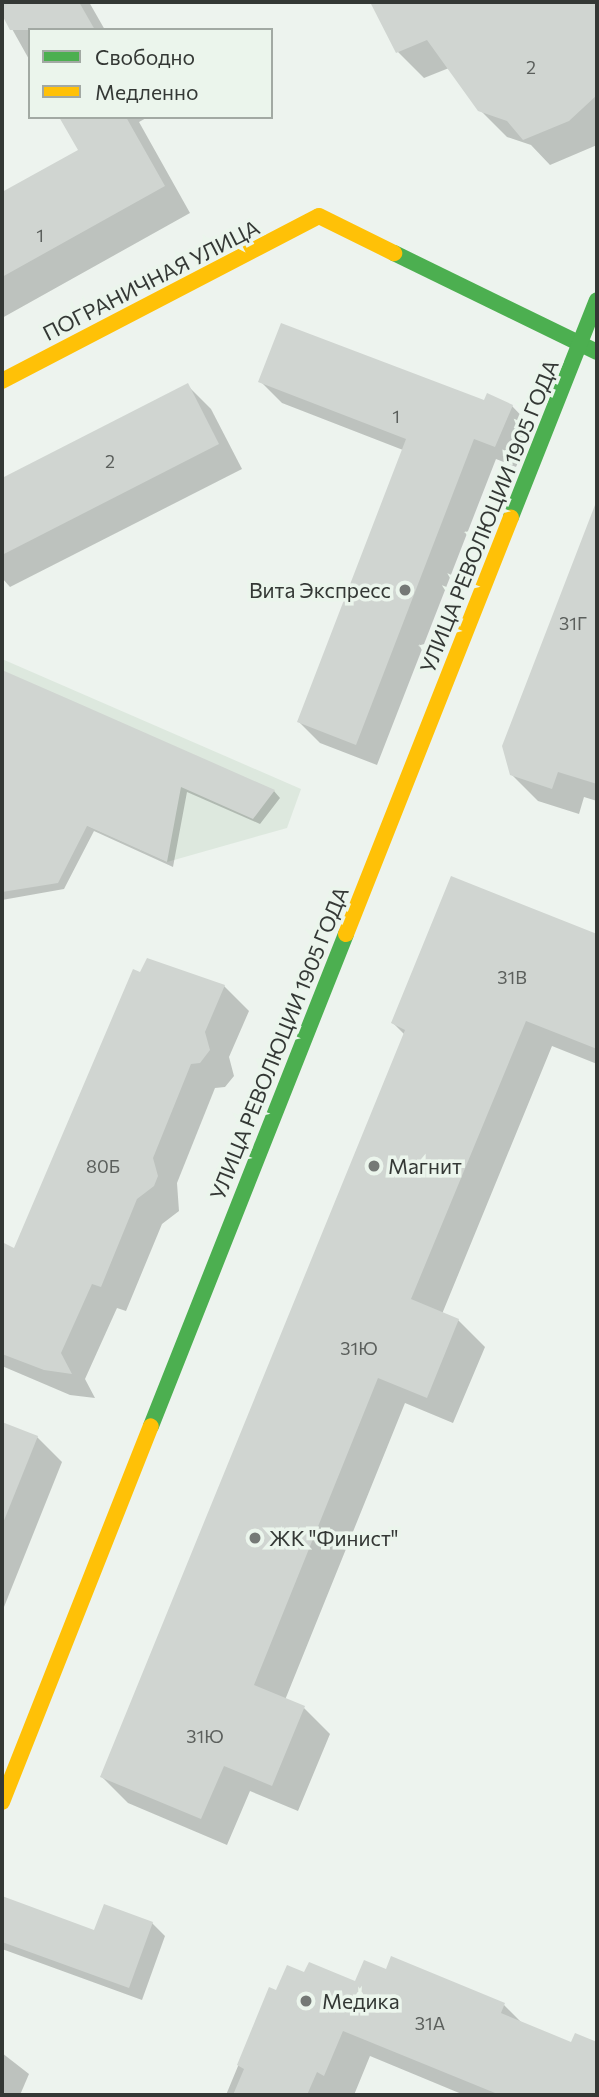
<!DOCTYPE html>
<html>
<head>
<meta charset="utf-8">
<style>
	body { margin:0 }
	#map { position:relative; width:599px; height:2097px; overflow:hidden; background:#edf3ee; font-family:Commissioner,sans-serif }
	div>[style] { position:absolute }
	[style*='--x'] { left:calc(var(--x)*1px); top:calc(var(--y)*1px); width:calc(var(--w)*1px); rotate:calc(var(--a)*1deg) }
	.built>* { inset:0; background:#dde8de }
	.shadow>* { inset:0; background:#0003 }
	.building>* { inset:0; background:#d0d5d1 }
	.fast>* { height:16px; margin:-8px; padding:0 8px; transform-origin:8px; border-radius:8px; background:#4caf50 }
	.slow>* { height:16px; margin:-8px; padding:0 8px; transform-origin:8px; border-radius:8px; background:#ffc107 }
	.dots>* { width:19px; height:19px; translate:-50% -50%; box-sizing:border-box; border:4px solid #ebf5ec; border-radius:50% }
	span { translate:-50% -50%; white-space:nowrap; text-align:center; line-height:1.15; -webkit-text-stroke:7px #ebf5ec; paint-order:stroke }
	.number-label { font-size:18px; color:#5b5f5c }
	.number-label span { -webkit-text-stroke-width:0 }
	.street-label { font-size:21px; color:#343835 }
	.poi-label { font-size:21px; color:#343835 }
	.right { translate:-100% -50%; text-align:right }
	.left { translate:0 -50%; text-align:left }
	.frame { position:absolute; inset:0; border:4px solid #343835; pointer-events:none }
	.legend { position:absolute; left:28px; top:28px; width:245px; height:91px; box-sizing:border-box; background:#ebf5ec; border:2px solid #a2a9a3; margin:0; padding:9px 12px; list-style:none; font-size:21px; color:#343835 }
	.legend li { display:flex; align-items:center; gap:14px; height:35px }
	.legend b { width:35px; border:2px solid #a2a9a3 }
</style>
</head>
<body>
<div id="map">
	<div class="built">
		<i style="clip-path:polygon(2px 659px,301px 789px,287px 828px,167px 862px,2px 788px)"></i>
	</div>
	<div class="shadow">
		<i style="clip-path:polygon(2px 2px,89px 2px,105px 30px,30px 30px,30px 61px,2px 11px)"></i>
		<i style="clip-path:polygon(372px 2px,540px 2px,541px 14px,554px 2px,597px 2px,597px 145px,550px 165px,531px 145px,507px 137px,480px 110px,449px 68px,424px 78px,398px 52px)"></i>
		<i style="clip-path:polygon(61px 117px,148px 117px,139px 122px,190px 213px,2px 318px,2px 194px,80px 151px)"></i>
		<i style="clip-path:polygon(260px 381px,512px 406px,533px 428px,516px 467px,496px 459px,377px 765px,320px 743px,299px 722px,403px 450px,282px 403px)"></i>
		<i style="clip-path:polygon(187px 385px,211px 409px,242px 469px,10px 587px,2px 578px,2px 480px)"></i>
		<i style="clip-path:polygon(597px 504px,597px 801px,584px 797px,579px 814px,538px 801px,511px 774px,504px 747px)"></i>
		<i style="clip-path:polygon(2px 672px,274px 791px,280px 798px,260px 824px,187px 792px,173px 867px,94px 831px,64px 889px,2px 900px)"></i>
		<i style="clip-path:polygon(452px 878px,597px 936px,597px 1064px,552px 1046px,442px 1314px,458px 1320px,485px 1347px,453px 1423px,405px 1403px,285px 1700px,304px 1708px,330px 1734px,298px 1811px,250px 1791px,227px 1845px,128px 1803px,102px 1777px,405px 1035px,393px 1023px)"></i>
		<i style="clip-path:polygon(224px 986px,249px 1011px,229px 1057px,234px 1076px,225px 1087px,215px 1088px,177px 1183px,179px 1211px,162px 1224px,126px 1311px,117px 1308px,85px 1379px,95px 1398px,70px 1395px,2px 1366px,2px 1244px,15px 1251px)"></i>
		<i style="clip-path:polygon(2px 1423px,37px 1437px,62px 1462px,2px 1612px)"></i>
		<i style="clip-path:polygon(2px 1898px,95px 1932px,152px 1923px,165px 1936px,142px 2000px,2px 1949px)"></i>
		<i style="clip-path:polygon(392px 1959px,504px 2005px,524px 2025px,572px 2045px,576px 2036px,597px 2044px,597px 2095px,464px 2095px,370px 2056px,354px 2095px,226px 2095px,270px 1989px,277px 1992px,305px 1975px,356px 1983px,387px 1972px)"></i>
		<i style="clip-path:polygon(2px 2053px,29px 2074px,20px 2095px,2px 2095px)"></i>
	</div>
	<div class="building">
		<i style="clip-path:polygon(2px 2px,79px 2px,95px 30px,10px 30px,2px 15px)"></i>
		<i style="clip-path:polygon(370px 2px,597px 2px,597px 95px,569px 121px,523px 140px,507px 121px,478px 111px,427px 40px,396px 53px)"></i>
		<i style="clip-path:polygon(59px 117px,126px 117px,165px 186px,2px 277px,2px 192px,78px 150px)"></i>
		<i style="clip-path:polygon(281px 323px,484px 400px,487px 393px,513px 405px,495px 447px,474px 439px,356px 745px,297px 722px,406px 439px,258px 382px)"></i>
		<i style="clip-path:polygon(188px 383px,219px 444px,2px 555px,2px 478px)"></i>
		<i style="clip-path:polygon(595px 505px,597px 784px,558px 772px,552px 789px,510px 775px,502px 746px)"></i>
		<i style="clip-path:polygon(2px 670px,73px 701px,275px 790px,253px 819px,181px 787px,167px 862px,87px 826px,58px 883px,2px 892px)"></i>
		<i style="clip-path:polygon(451px 876px,597px 934px,597px 1049px,526px 1021px,411px 1299px,459px 1319px,427px 1398px,378px 1378px,254px 1685px,305px 1706px,272px 1786px,224px 1766px,201px 1819px,100px 1777px,405px 1030px,391px 1023px)"></i>
		<i style="clip-path:polygon(147px 958px,225px 985px,205px 1032px,210px 1050px,200px 1063px,191px 1064px,153px 1158px,158px 1176px,154px 1186px,137px 1199px,101px 1287px,92px 1284px,61px 1353px,72px 1374px,44px 1370px,2px 1354px,2px 1242px,14px 1248px,133px 969px,140px 972px)"></i>
		<i style="clip-path:polygon(2px 1422px,38px 1436px,3px 1523px,2px 1522px)"></i>
		<i style="clip-path:polygon(2px 1896px,94px 1930px,104px 1904px,153px 1922px,129px 1988px,2px 1942px)"></i>
		<i style="clip-path:polygon(391px 1956px,505px 2003px,501px 2013px,571px 2042px,575px 2033px,597px 2042px,597px 2095px,500px 2095px,343px 2031px,324px 2076px,317px 2072px,307px 2095px,233px 2095px,244px 2069px,237px 2065px,269px 1987px,276px 1990px,287px 1965px,304px 1972px,309px 1962px,355px 1981px,364px 1960px,386px 1969px)"></i>
	</div>
	<div class="fast">
		<i style="--x:394;--y:253;--w:226;--a:26"></i>
		<i style="--x:511;--y:517;--w:233;--a:-68.4"></i>
		<i style="--x:151;--y:1426;--w:529;--a:-68.38"></i>
	</div>
	<div class="slow">
		<i style="--x:2;--y:381;--w:357;--a:-27.5"></i>
		<i style="--x:319;--y:216;--w:84;--a:26.3"></i>
		<i style="--x:346;--y:934;--w:448;--a:-68.4"></i>
		<i style="--x:2;--y:1802;--w:404;--a:-68.4"></i>
	</div>
	<div class="dots">
		<i style="left:405px;top:590px;background:#757976"></i>
		<i style="left:374px;top:1166px;background:#757976"></i>
		<i style="left:255px;top:1538px;background:#757976"></i>
		<i style="left:306px;top:2001px;background:#757976"></i>
	</div>
	<div class="number-label">
		<span style="left:531px;top:67px">2</span>
		<span style="left:40px;top:235px">1</span>
		<span style="left:396px;top:416px">1</span>
		<span style="left:110px;top:461px">2</span>
		<span style="left:573px;top:623px">31Г</span>
		<span style="left:512px;top:977px">31В</span>
		<span style="left:103px;top:1166px">80Б</span>
		<span style="left:359px;top:1348px">31Ю</span>
		<span style="left:205px;top:1736px">31Ю</span>
		<span style="left:430px;top:2023px">31А</span>
	</div>
	<div class="street-label">
		<span style="left:151px;top:280px;rotate:-27deg">ПОГРАНИЧНАЯ УЛИЦА</span>
		<span style="left:489px;top:516px;rotate:-68deg">УЛИЦА РЕВОЛЮЦИИ 1905 ГОДА</span>
		<span style="left:279px;top:1043px;rotate:-68deg">УЛИЦА РЕВОЛЮЦИИ 1905 ГОДА</span>
	</div>
	<div class="poi-label">
		<span class="right" style="left:391px;top:590px">Вита Экспресс</span>
		<span class="left" style="left:388px;top:1166px">Магнит</span>
		<span class="left" style="left:269px;top:1538px">ЖК "Финист"</span>
		<span class="left" style="left:322px;top:2001px">Медика</span>
	</div>
	<div class="frame"></div>
	<ul class="legend">
	<li><b style="height:9px;background:#4caf50"></b>Свободно</li>
	<li><b style="height:9px;background:#ffc107"></b>Медленно</li>
	</ul>
</div>
</body>
</html>
